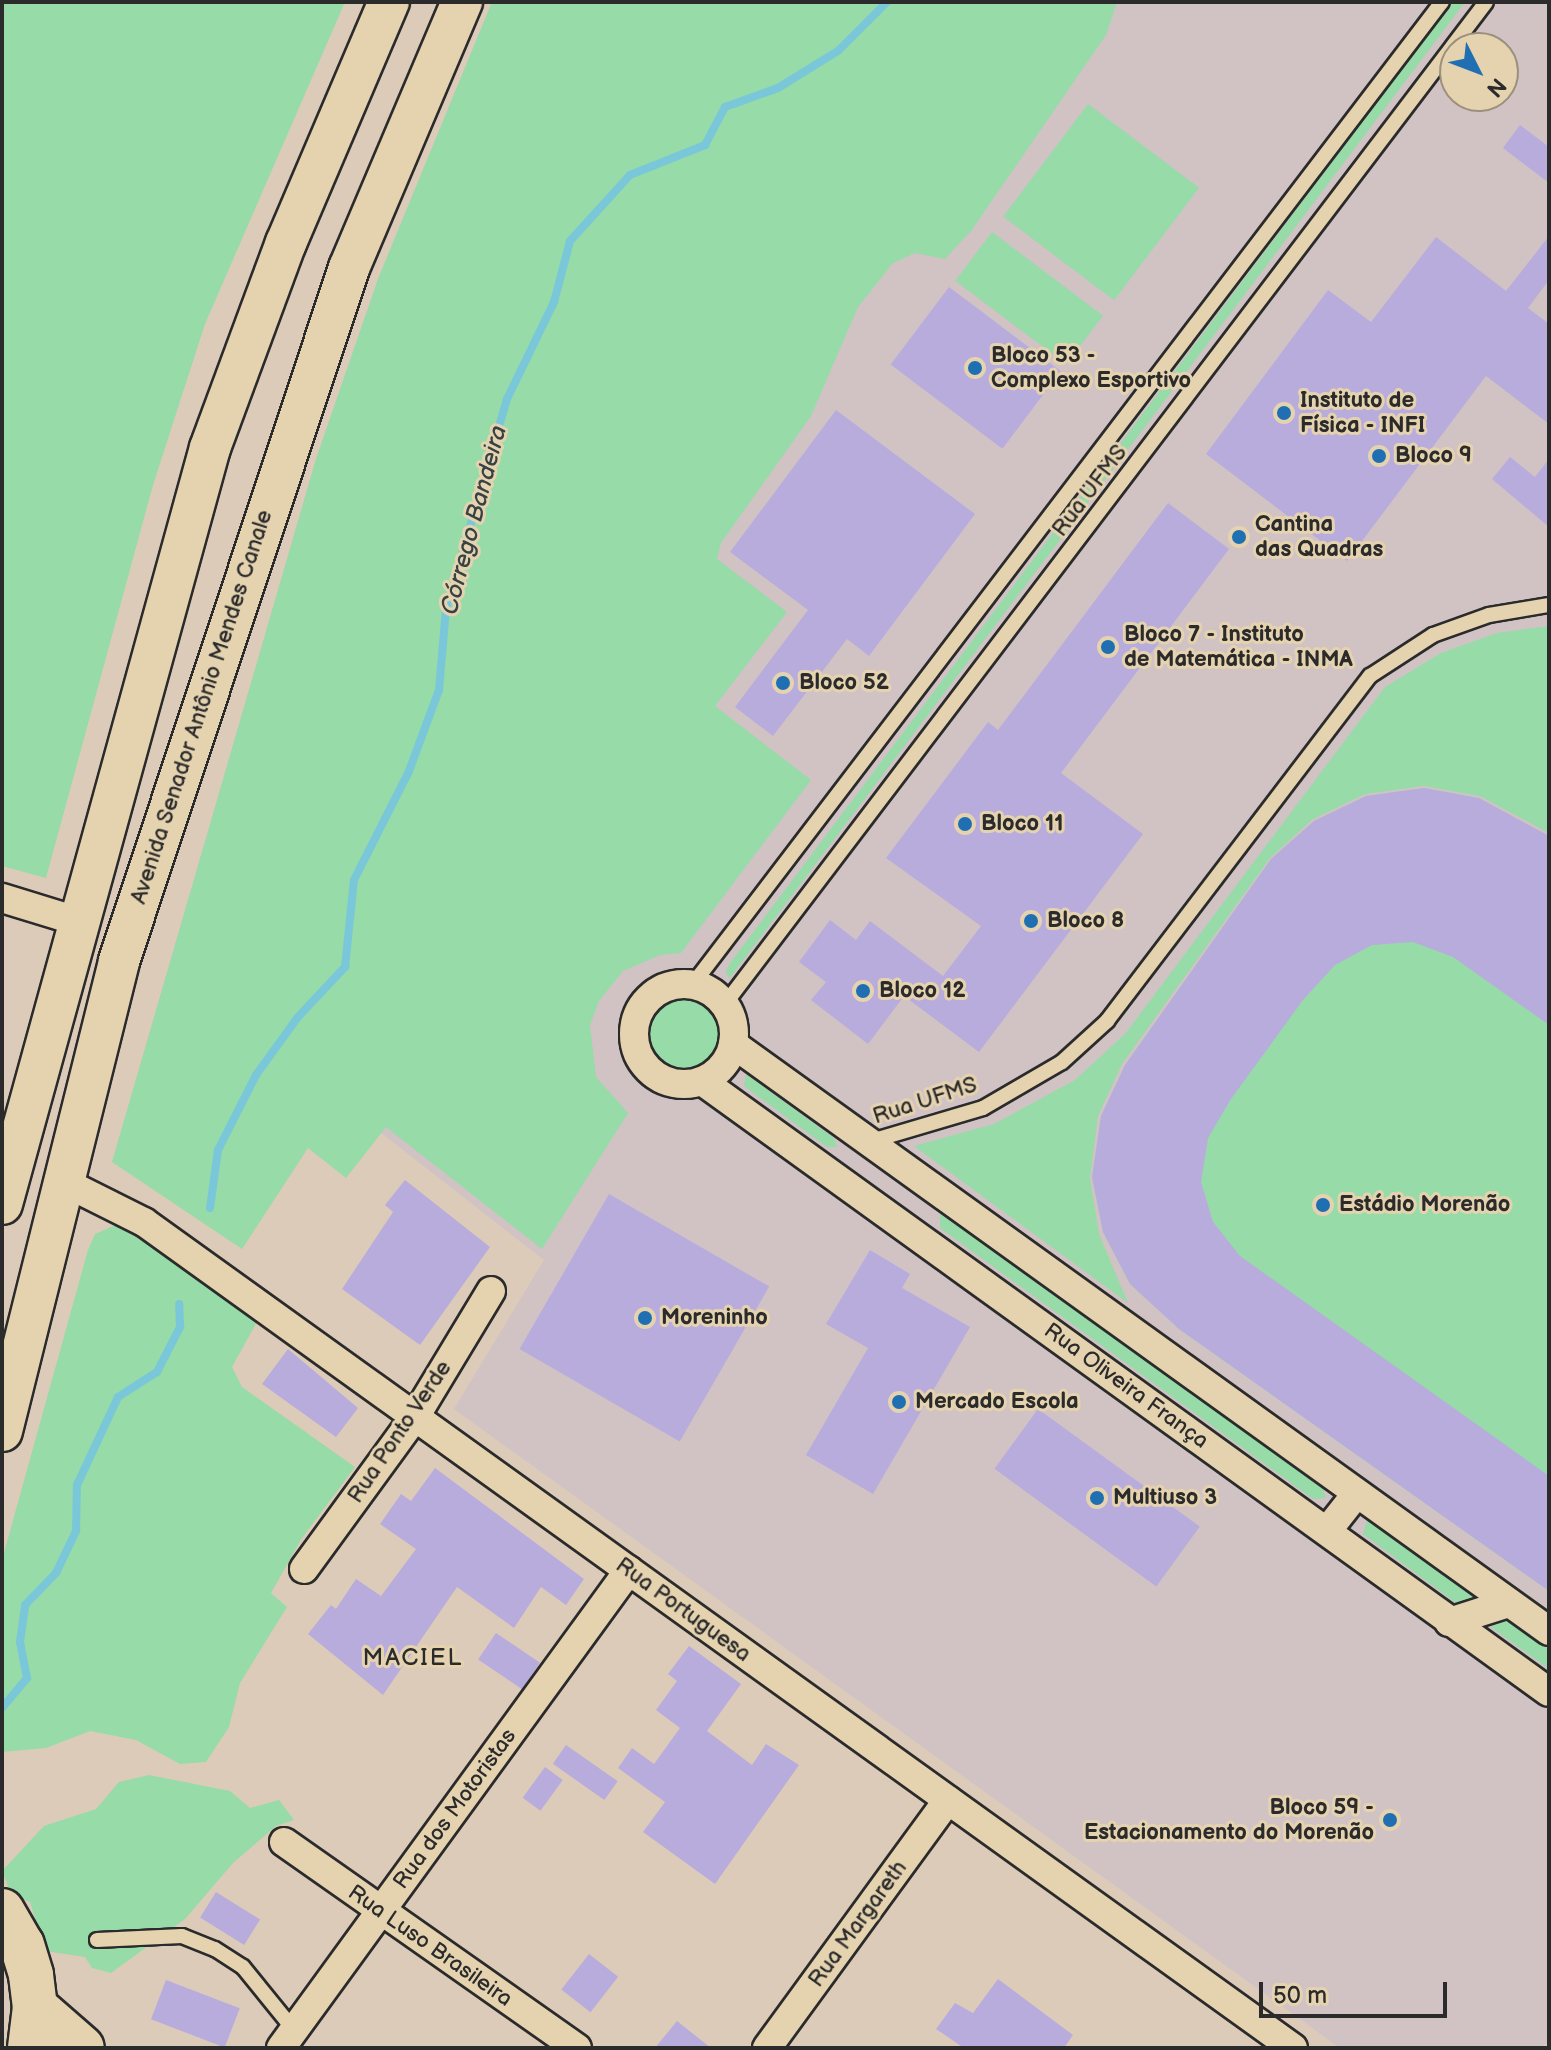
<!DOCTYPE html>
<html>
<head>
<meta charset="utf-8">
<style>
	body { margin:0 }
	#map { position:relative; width:1551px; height:2050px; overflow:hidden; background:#dccbb9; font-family:"Balsamiq Sans",sans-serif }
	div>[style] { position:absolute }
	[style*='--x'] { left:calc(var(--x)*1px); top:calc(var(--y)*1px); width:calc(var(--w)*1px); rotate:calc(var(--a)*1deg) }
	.built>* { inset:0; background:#d1c2c4 }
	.green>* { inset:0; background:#96dba8; transform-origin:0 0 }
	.round { border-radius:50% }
	.stream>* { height:8px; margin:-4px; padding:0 4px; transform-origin:4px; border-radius:4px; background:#7ac7d9 }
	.building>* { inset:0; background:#b8acdd; transform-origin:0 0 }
	.roads { filter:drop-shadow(2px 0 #2b2b2b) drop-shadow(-2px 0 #2b2b2b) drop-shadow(0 2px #2b2b2b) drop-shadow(0 -2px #2b2b2b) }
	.service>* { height:14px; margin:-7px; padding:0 7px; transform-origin:7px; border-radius:7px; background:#e5d3b0 }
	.minor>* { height:28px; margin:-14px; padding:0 14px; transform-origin:14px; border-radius:14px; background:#e5d3b0 }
	.minor>.ring { margin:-14px; padding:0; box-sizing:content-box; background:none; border:28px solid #e5d3b0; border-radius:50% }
	.secondary>* { height:40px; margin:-20px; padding:0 20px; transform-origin:20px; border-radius:20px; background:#e5d3b0 }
	.primary>* { height:44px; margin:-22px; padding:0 22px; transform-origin:22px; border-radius:22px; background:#e5d3b0 }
	.dots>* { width:22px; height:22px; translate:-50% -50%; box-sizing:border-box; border:4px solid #e5d3b0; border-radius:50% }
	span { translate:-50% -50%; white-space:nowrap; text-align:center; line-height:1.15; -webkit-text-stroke:6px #e5d3b0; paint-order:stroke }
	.poi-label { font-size:22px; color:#2b2b2b; font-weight:700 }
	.left { translate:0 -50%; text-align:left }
	.right { translate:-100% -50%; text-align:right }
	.street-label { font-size:22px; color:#2b2b2b }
	.water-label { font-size:24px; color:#374245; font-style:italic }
	.neighbourhood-label { font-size:24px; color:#2b2b2b; letter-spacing:2px }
	.frame { position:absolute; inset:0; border:4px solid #2b2b2b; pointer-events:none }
	.north { position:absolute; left:1439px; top:32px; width:80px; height:80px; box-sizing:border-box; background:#e5d3b0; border:2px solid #9b907b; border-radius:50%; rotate:132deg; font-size:22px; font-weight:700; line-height:32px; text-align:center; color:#2b2b2b }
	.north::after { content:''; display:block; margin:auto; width:28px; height:36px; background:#1f6fb2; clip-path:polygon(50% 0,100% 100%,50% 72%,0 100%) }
	.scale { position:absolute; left:1259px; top:1982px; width:188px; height:36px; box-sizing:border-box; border:4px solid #2b2b2b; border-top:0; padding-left:10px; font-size:24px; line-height:28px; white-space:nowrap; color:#2b2b2b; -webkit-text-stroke:6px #e5d3b0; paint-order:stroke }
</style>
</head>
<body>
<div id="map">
	<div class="built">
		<i style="clip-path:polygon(evenodd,492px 2px,1549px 2px,1549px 2043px,1539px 2048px,1340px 2048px,454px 1409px,544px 1260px,339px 1100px,112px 1162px,316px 459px,378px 279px,492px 2px,1455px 48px,1503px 48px,1503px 96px,1455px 96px,1455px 48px)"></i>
	</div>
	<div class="green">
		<i style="clip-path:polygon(2px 2px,345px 2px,205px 324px,153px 485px,46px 878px,2px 866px)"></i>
		<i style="clip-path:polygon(492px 2px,1117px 2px,1106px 35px,971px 231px,945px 259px,915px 253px,893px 263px,858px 307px,811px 416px,721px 543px,717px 559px,787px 612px,715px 706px,811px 780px,681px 953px,660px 955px,623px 971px,599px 1001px,590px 1025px,596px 1077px,628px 1113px,542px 1249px,386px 1127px,346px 1178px,308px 1148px,242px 1249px,112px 1162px,316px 459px,378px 279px)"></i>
		<i style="clip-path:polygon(1452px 2px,1465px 2px,729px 979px,726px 971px,730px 963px)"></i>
		<i style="left:1088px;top:104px;width:139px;height:141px;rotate:37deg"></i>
		<i style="left:992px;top:232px;width:139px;height:61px;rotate:37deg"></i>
		<i style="clip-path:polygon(1549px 626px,1549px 833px,1480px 796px,1424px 786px,1365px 794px,1313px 819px,1270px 858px,1122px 1064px,1098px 1116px,1090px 1178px,1099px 1234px,1128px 1303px,914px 1146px,994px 1124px,1075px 1080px,1125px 1034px,1385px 687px,1441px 653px,1497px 633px)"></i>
		<i style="clip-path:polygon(1424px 788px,1479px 798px,1549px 836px,1549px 1591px,1179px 1329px,1130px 1284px,1103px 1232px,1092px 1177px,1101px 1116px,1125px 1065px,1271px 859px,1314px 821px,1366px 796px)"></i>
		<i class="round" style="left:646px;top:997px;width:76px;height:76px"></i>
		<i style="clip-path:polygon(746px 1074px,834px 1138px,837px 1147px,827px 1147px,744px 1086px)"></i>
		<i style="clip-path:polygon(940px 1210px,1322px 1486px,1326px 1498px,1313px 1499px,940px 1228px)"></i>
		<i style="clip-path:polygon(118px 1224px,146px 1238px,259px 1318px,232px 1367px,242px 1387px,355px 1467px,302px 1538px,271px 1593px,287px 1607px,240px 1683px,229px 1727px,206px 1762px,180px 1764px,136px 1740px,90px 1731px,46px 1748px,2px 1752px,2px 1560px,88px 1250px,95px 1234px)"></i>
		<i style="clip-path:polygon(1367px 1520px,1374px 1521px,1485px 1602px,1460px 1606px,1363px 1534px)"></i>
		<i style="clip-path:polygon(1502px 1615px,1549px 1649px,1549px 1669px,1481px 1620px)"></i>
		<i style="clip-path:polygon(149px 1775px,230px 1791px,250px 1808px,279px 1800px,294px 1820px,276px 1826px,233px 1863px,185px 1919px,111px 1973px,92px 1968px,85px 1957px,45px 1951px,30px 1902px,12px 1896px,2px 1871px,44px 1826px,96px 1809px,119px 1782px)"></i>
	</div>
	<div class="stream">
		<i style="--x:210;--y:1208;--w:59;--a:-82.1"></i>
		<i style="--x:218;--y:1150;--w:84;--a:-63.1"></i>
		<i style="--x:256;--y:1075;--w:72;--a:-54.1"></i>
		<i style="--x:298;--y:1017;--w:69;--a:-46.8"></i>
		<i style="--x:345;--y:967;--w:87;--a:-84.1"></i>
		<i style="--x:354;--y:880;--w:122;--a:-63.2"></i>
		<i style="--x:409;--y:771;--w:86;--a:-69.7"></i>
		<i style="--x:439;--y:690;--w:81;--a:-85.1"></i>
		<i style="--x:446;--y:609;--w:219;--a:-73.8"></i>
		<i style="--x:507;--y:399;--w:108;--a:-64.1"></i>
		<i style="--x:554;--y:302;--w:63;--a:-75.3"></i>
		<i style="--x:570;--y:241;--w:89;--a:-47.7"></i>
		<i style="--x:630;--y:175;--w:81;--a:-21.8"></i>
		<i style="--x:705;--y:145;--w:43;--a:-62.2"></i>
		<i style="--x:725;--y:107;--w:56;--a:-19.7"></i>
		<i style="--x:778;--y:88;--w:70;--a:-31.7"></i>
		<i style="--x:838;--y:51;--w:69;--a:-45"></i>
		<i style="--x:2;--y:1708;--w:39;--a:-50"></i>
		<i style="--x:27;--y:1678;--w:37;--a:-101"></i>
		<i style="--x:20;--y:1642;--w:37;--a:-82"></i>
		<i style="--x:25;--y:1605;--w:45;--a:-45.9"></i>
		<i style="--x:56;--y:1573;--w:47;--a:-64.5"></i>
		<i style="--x:76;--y:1531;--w:46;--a:-88.8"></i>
		<i style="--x:77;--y:1485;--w:97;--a:-65"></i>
		<i style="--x:118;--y:1397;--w:46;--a:-32.7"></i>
		<i style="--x:157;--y:1372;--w:51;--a:-62.9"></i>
		<i style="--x:180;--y:1327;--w:23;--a:-92"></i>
	</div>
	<div class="building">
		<i style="clip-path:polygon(1520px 125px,1549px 147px,1549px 183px,1503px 148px)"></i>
		<i style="clip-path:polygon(1549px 236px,1549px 280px,1528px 308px,1549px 324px,1549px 424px,1486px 376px,1347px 561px,1206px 454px,1328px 290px,1371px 322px,1436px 237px,1506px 291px)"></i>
		<i style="left:949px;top:287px;width:140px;height:97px;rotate:37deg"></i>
		<i style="clip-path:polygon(836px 410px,975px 514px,869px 656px,847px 639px,773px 736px,735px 707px,808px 610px,730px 552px)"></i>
		<i style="clip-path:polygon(1510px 457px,1535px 477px,1549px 459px,1549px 527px,1492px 479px)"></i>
		<i style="clip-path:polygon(1168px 503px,1229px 549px,1061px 773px,1143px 834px,979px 1052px,904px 996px,868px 1044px,811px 1000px,826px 982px,799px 962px,830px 920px,856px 940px,870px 921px,943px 976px,981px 926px,886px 858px,988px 722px,998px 730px)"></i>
		<i style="clip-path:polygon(1424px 788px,1479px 798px,1549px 836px,1549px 1025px,1453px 957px,1413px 942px,1372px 945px,1335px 965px,1303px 1000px,1231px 1099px,1208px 1138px,1201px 1182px,1213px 1222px,1240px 1256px,1549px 1476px,1549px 1591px,1179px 1329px,1130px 1284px,1103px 1232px,1092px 1177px,1101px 1116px,1125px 1065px,1271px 859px,1314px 821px,1366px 796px)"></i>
		<i style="clip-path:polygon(405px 1180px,490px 1247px,420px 1345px,342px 1289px,393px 1212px,385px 1205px)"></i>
		<i style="left:609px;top:1194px;width:185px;height:179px;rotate:30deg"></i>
		<i style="clip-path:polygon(870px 1250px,910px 1274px,902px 1288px,970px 1327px,873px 1494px,806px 1455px,868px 1348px,826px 1324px)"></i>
		<i style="clip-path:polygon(288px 1349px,358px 1408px,336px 1437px,262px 1384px)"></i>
		<i style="left:1038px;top:1409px;width:200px;height:74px;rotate:36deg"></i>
		<i style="clip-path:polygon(435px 1468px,584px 1579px,566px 1605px,541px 1587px,514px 1628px,457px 1587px,383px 1695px,308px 1634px,331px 1605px,336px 1609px,356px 1579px,381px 1596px,416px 1549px,380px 1524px,401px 1494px,411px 1501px)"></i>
		<i style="left:496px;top:1633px;width:53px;height:32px;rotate:34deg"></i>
		<i style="clip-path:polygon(689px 1646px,741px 1684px,707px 1731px,752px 1765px,766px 1744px,799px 1765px,715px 1884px,643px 1832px,665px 1802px,618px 1768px,632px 1748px,654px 1764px,680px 1728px,656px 1710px,677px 1681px,668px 1674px)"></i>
		<i style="left:566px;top:1745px;width:63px;height:23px;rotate:35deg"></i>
		<i style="left:545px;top:1767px;width:22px;height:38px;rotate:36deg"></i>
		<i style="left:216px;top:1892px;width:52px;height:30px;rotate:32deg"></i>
		<i style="left:589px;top:1954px;width:37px;height:45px;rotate:38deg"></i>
		<i style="clip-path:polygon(998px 1979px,1073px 2035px,1064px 2048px,964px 2048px,936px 2029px,955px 2003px,973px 2013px)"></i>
		<i style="left:166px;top:1980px;width:79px;height:42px;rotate:21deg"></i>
		<i style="clip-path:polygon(677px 2021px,711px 2048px,655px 2048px)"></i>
	</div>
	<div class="roads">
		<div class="service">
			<i style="--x:693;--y:984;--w:1235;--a:-52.67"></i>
			<i style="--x:725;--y:1004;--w:1258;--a:-52.78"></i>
			<i style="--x:868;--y:1142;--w:120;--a:-16.5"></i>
			<i style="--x:983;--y:1108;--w:91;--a:-30.2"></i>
			<i style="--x:1062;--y:1062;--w:61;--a:-42.3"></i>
			<i style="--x:1107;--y:1021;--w:434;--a:-52.7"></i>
			<i style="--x:1370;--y:676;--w:75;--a:-33.1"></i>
			<i style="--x:1433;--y:635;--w:59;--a:-19.7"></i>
			<i style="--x:1489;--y:615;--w:61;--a:-9.5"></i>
			<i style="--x:97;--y:1940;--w:85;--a:-2.7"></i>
			<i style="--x:182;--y:1936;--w:35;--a:22"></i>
			<i style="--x:215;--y:1949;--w:33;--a:33"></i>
			<i style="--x:243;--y:1967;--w:81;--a:51"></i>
		</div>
		<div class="minor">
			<i style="--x:2;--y:898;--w:82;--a:17.1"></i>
			<i class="ring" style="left:634px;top:984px;width:72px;height:72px"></i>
			<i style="--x:733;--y:1044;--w:1005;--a:35.73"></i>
			<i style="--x:702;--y:1081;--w:1044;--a:35.81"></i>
			<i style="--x:66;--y:1183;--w:87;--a:26.6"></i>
			<i style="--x:144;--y:1222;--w:1415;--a:35.71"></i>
			<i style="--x:1327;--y:1531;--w:48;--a:-51.7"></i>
			<i style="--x:304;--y:1569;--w:188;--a:-53.9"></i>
			<i style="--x:415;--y:1417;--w:147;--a:-58.9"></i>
			<i style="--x:1449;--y:1622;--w:63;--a:-17.6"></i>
			<i style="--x:284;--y:1842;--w:358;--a:35.1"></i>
			<i style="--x:281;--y:2048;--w:591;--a:-53.94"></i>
			<i style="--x:767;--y:2048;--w:307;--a:-53.9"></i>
		</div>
		<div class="secondary">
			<i style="--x:2;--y:1204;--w:784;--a:-74.62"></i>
			<i style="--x:210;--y:448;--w:219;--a:-69.7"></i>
			<i style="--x:286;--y:243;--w:262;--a:-66.9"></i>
			<i style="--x:2;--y:1431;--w:484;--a:-76"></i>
			<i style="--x:119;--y:961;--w:730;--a:-71.64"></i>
			<i style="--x:349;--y:268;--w:289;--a:-67"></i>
		</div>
		<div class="primary">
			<i style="--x:2;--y:1911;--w:39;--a:60"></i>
			<i style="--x:22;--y:1945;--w:31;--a:73"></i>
			<i style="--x:31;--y:1975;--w:32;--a:83"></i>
			<i style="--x:35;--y:2007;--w:41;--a:97"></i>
			<i style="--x:35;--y:2007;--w:62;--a:41.1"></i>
		</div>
	</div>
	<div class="dots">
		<i style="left:975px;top:368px;background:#1f6fb2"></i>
		<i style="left:1284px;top:413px;background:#1f6fb2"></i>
		<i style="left:1379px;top:456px;background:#1f6fb2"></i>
		<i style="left:1239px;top:537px;background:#1f6fb2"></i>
		<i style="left:1108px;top:647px;background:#1f6fb2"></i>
		<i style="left:783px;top:683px;background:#1f6fb2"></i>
		<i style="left:965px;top:824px;background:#1f6fb2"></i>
		<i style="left:1031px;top:921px;background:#1f6fb2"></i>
		<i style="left:863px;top:991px;background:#1f6fb2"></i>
		<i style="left:1323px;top:1205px;background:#1f6fb2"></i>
		<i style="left:645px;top:1318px;background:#1f6fb2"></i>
		<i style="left:899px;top:1402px;background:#1f6fb2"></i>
		<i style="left:1097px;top:1498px;background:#1f6fb2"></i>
		<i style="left:1390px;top:1820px;background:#1f6fb2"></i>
	</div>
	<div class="poi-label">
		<span class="left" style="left:991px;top:368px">Bloco 53 -<br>Complexo Esportivo</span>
		<span class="left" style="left:1300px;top:413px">Instituto de<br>Física - INFI</span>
		<span class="left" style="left:1395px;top:456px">Bloco 9</span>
		<span class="left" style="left:1255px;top:537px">Cantina<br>das Quadras</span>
		<span class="left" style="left:1124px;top:647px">Bloco 7 - Instituto<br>de Matemática - INMA</span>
		<span class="left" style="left:799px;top:683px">Bloco 52</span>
		<span class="left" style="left:981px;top:824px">Bloco 11</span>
		<span class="left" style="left:1047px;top:921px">Bloco 8</span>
		<span class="left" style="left:879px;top:991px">Bloco 12</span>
		<span class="left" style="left:1339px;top:1205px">Estádio Morenão</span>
		<span class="left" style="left:661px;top:1318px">Moreninho</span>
		<span class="left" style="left:915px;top:1402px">Mercado Escola</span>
		<span class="left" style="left:1113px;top:1498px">Multiuso 3</span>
		<span class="right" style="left:1374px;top:1820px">Bloco 59 -<br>Estacionamento do Morenão</span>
	</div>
	<div class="street-label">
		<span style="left:1090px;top:491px;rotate:-53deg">Rua UFMS</span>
		<span style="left:202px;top:707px;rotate:-72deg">Avenida Senador Antônio Mendes Canale</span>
		<span style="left:925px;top:1101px;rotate:-18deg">Rua UFMS</span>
		<span style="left:1126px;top:1386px;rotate:36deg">Rua Oliveira França</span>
		<span style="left:400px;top:1432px;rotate:-56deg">Rua Ponto Verde</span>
		<span style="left:683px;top:1610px;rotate:36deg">Rua Portuguesa</span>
		<span style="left:455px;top:1809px;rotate:-54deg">Rua dos Motoristas</span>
		<span style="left:858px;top:1924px;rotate:-54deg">Rua Margareth</span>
		<span style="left:430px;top:1946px;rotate:35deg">Rua Luso Brasileira</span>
	</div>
	<div class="water-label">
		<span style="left:474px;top:520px;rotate:-75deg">Córrego Bandeira</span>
	</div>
	<div class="neighbourhood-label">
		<span style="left:413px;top:1658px">MACIEL</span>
	</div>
	<div class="frame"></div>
	<div class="north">N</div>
	<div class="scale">50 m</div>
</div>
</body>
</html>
